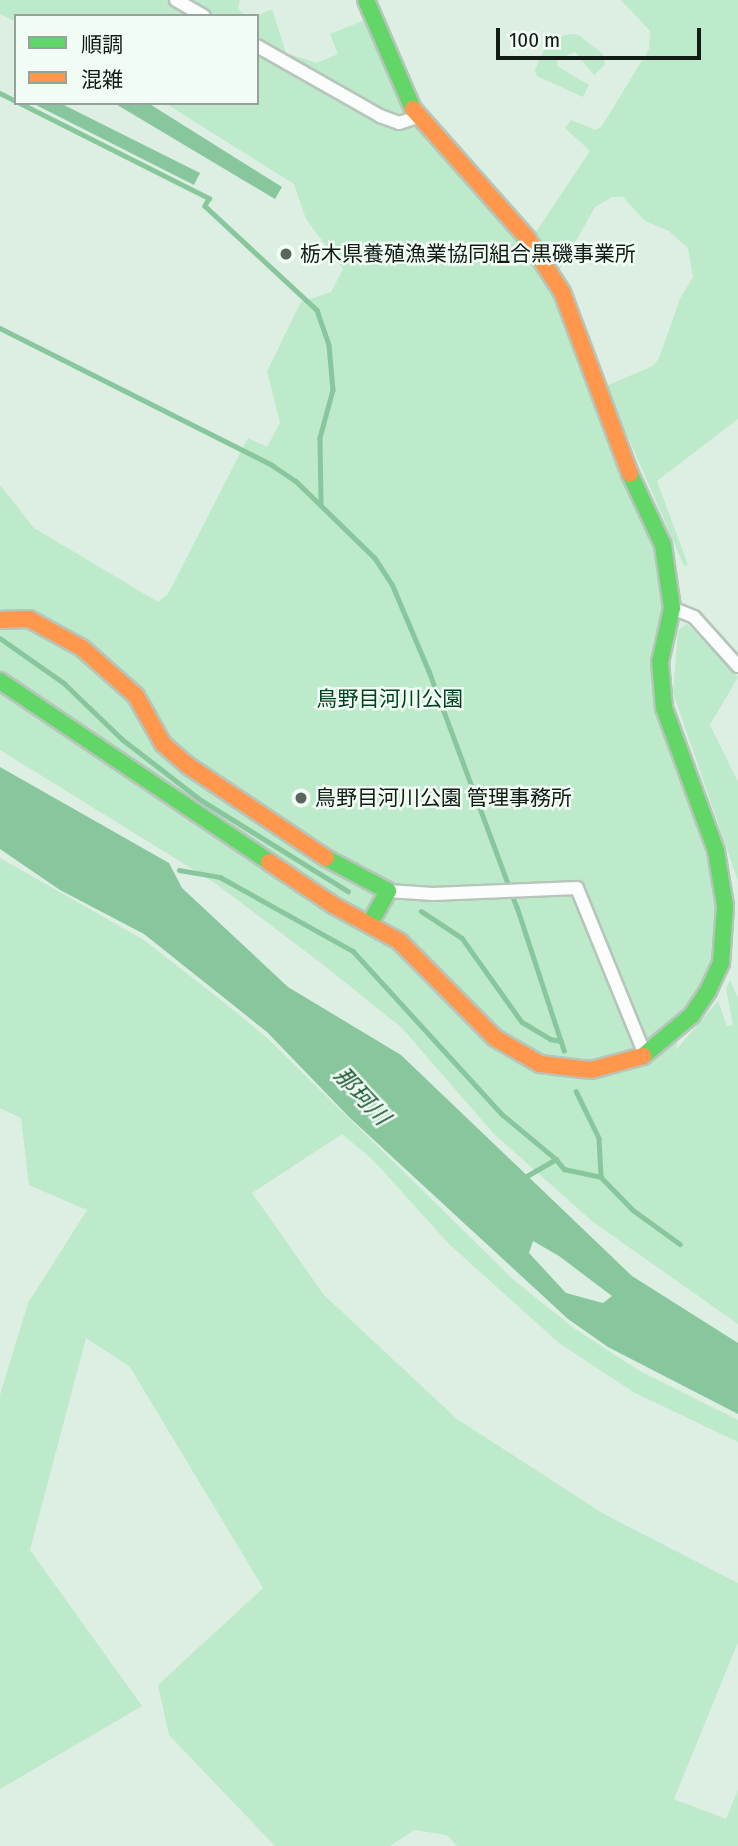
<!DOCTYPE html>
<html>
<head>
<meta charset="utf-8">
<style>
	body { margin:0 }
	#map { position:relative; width:738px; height:1846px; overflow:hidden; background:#ddefe2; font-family:"Fira Sans Condensed","Noto Sans JP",sans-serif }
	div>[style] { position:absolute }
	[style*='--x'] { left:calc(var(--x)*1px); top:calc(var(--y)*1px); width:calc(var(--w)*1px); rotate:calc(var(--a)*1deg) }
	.green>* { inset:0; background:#bdeaca }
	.water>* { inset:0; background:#88c79d }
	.stream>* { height:4.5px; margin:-2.25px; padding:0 2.25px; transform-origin:2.25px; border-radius:2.25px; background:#88c79d }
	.roads { filter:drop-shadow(2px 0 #b6c5ba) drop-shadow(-2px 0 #b6c5ba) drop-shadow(0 2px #b6c5ba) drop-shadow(0 -2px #b6c5ba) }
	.street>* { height:12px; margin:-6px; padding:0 6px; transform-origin:6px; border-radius:6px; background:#fafdfb }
	.fast>* { height:16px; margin:-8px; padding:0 8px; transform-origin:8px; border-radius:8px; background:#63d668 }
	.slow>* { height:16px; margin:-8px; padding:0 8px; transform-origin:8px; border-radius:8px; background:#ff974d }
	.dots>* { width:19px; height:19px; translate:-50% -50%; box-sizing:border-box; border:4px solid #f1fdf4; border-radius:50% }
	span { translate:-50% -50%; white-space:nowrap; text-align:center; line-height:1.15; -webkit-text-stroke:5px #f1fdf4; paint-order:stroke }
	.poi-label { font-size:21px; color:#101c14 }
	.left { translate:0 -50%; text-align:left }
	.park-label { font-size:21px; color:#004320 }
	.water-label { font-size:23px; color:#1a5632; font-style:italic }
	.legend { position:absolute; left:14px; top:14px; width:245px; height:91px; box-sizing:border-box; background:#f1fdf4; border:2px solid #97a39a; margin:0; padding:9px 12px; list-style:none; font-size:21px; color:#101c14 }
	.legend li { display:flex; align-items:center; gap:14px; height:35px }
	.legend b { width:35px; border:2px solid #97a39a }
	.scale { position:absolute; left:496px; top:28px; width:205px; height:32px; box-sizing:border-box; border:4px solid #101c14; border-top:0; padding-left:9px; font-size:21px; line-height:24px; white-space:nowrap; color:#101c14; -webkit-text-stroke:5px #f1fdf4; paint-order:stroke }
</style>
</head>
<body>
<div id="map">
	<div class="green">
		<i style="clip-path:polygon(0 0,240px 0,238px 8px,245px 16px,16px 16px,16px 22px,0 14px)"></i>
		<i style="clip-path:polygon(621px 0,738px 0,738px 419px,657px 481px,688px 565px,684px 566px,606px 386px,653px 366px,659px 358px,680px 299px,693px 277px,688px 248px,669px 231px,645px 221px,623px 197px,612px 197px,595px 207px,552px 283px,656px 544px,667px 591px,657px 708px,709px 865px,716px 910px,716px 946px,705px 979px,681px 1011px,676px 1050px,718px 1001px,727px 1026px,733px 1025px,726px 989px,730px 980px,738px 998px,738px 1324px,593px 1222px,494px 1134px,402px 1028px,326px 967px,215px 883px,0 750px,0 485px,34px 528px,158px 602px,168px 594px,248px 438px,267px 447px,280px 423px,267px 371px,301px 302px,331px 292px,343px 269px,306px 219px,294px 184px,165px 103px,257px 103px,257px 16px,272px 9px,286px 53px,317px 63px,338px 54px,330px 34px,365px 20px,395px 90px,427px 142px,528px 244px,590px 151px,565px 128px,571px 120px,596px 130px,602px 126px,649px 49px,650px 31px)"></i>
		<i style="clip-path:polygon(570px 34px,579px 35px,603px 54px,605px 65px,594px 75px,575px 52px,558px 59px,557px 66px,589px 85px,583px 97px,537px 76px,535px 70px,548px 41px)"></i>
		<i style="clip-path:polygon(687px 624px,738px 677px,710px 725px,738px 782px,738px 881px,673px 693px,678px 630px)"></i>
		<i style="clip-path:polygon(0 858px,144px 940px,221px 1000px,266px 1037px,516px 1282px,575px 1329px,638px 1370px,738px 1420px,738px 1442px,635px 1393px,559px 1343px,450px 1245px,374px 1161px,342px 1134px,252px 1193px,324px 1295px,457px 1419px,604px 1514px,738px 1583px,738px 1642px,674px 1799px,726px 1819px,738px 1790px,738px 1846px,457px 1846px,447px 1835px,414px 1830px,390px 1846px,275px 1846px,169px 1735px,158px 1685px,263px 1588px,130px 1367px,86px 1338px,30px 1550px,142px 1706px,0 1789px,0 1395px,28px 1303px,87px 1210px,29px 1185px,21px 1118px,0 1108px)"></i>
	</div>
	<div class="water">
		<i style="clip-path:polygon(32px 103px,60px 103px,200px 173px,194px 185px)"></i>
		<i style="clip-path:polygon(114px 103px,148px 103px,282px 187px,275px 199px)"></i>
		<i style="clip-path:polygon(evenodd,0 767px,169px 863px,182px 888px,288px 987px,401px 1055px,632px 1276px,738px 1343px,738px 1414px,608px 1347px,568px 1319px,350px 1118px,267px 1032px,144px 934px,60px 890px,0 849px,0 767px,533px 1241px,559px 1256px,612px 1296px,603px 1303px,566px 1293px,529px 1253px,533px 1241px)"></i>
	</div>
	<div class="stream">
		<i style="--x:0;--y:93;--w:18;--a:27"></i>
		<i style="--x:20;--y:103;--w:212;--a:26.7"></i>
		<i style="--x:209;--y:198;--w:9;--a:117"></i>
		<i style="--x:205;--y:206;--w:153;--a:42.9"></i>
		<i style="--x:317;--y:310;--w:37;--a:71"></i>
		<i style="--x:329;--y:345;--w:45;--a:84.9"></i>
		<i style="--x:333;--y:390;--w:50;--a:105.2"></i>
		<i style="--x:320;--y:438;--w:66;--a:89.1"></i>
		<i style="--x:0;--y:328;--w:305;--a:26.7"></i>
		<i style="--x:272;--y:465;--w:29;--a:34"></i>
		<i style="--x:296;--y:481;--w:110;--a:44.3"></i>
		<i style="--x:375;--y:558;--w:31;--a:57"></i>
		<i style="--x:392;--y:584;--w:95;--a:67"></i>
		<i style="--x:429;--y:671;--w:252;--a:69.6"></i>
		<i style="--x:517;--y:907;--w:151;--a:71.8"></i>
		<i style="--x:0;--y:638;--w:78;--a:35.1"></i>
		<i style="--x:64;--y:683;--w:81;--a:44"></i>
		<i style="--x:122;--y:739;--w:100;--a:37.7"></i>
		<i style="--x:201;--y:800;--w:173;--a:31.8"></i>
		<i style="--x:179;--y:870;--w:42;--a:9.7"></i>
		<i style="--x:220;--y:877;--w:152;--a:29.1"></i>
		<i style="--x:353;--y:951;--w:222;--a:47.6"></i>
		<i style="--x:503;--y:1115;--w:69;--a:39.7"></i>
		<i style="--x:421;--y:911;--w:49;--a:33.4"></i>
		<i style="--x:462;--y:938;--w:103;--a:54.5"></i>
		<i style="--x:522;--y:1022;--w:33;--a:31"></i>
		<i style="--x:550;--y:1039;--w:11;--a:10"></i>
		<i style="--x:576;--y:1091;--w:52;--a:63.9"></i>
		<i style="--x:599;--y:1138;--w:39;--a:87"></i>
		<i style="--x:525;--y:1177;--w:36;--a:-30"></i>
		<i style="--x:556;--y:1159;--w:13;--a:51"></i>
		<i style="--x:564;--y:1169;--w:38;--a:12"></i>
		<i style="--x:601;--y:1177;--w:46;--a:45.9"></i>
		<i style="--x:633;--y:1210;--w:58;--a:35.9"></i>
	</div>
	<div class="roads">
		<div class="street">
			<i style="--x:176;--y:0;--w:32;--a:30"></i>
			<i style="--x:257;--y:46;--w:142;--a:29.6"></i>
			<i style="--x:380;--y:116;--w:20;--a:20"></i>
			<i style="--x:399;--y:123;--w:19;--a:-18"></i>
			<i style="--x:672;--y:608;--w:24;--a:22"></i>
			<i style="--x:694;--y:617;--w:66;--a:48.1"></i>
			<i style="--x:388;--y:891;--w:45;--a:3.8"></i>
			<i style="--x:433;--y:894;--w:144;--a:-2.4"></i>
			<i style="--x:577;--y:888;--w:180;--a:67.8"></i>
		</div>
		<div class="fast">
			<i style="--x:366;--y:0;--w:119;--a:66.7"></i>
			<i style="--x:630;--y:474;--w:78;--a:65.1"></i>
			<i style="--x:663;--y:545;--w:64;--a:81.9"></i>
			<i style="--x:672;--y:608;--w:55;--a:102.5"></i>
			<i style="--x:660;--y:662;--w:46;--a:85"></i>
			<i style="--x:664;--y:708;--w:152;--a:70"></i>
			<i style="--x:716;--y:851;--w:56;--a:80.7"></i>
			<i style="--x:725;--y:906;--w:57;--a:94"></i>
			<i style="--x:721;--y:963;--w:31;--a:115"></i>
			<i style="--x:708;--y:991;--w:29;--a:124"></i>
			<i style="--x:692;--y:1015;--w:64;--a:140.1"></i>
			<i style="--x:0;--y:681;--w:324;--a:33.9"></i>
			<i style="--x:326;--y:858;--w:70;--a:28"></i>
			<i style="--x:388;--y:891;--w:38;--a:119"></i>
		</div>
		<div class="slow">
			<i style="--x:413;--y:109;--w:172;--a:48.5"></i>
			<i style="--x:527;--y:238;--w:64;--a:57.1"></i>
			<i style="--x:562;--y:292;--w:194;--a:69.5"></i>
			<i style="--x:0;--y:620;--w:29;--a:-2"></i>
			<i style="--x:29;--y:619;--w:60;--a:28.7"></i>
			<i style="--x:82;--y:648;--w:72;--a:41.6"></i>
			<i style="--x:136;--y:696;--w:55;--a:60.6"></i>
			<i style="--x:163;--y:744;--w:32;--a:41"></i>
			<i style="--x:187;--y:765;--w:167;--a:33.8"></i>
			<i style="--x:269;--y:862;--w:77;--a:33.9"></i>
			<i style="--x:333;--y:905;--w:75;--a:28.6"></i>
			<i style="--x:399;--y:941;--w:136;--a:45.3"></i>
			<i style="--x:495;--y:1038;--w:52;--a:30"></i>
			<i style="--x:540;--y:1064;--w:51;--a:6.7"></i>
			<i style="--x:591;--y:1070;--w:54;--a:-15.1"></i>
		</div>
	</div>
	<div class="dots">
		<i style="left:286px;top:254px;background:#58665c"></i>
		<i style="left:301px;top:798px;background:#58665c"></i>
	</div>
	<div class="poi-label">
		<span class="left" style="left:300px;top:254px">栃木県養殖漁業協同組合黒磯事業所</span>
		<span class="left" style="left:315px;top:798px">鳥野目河川公園 管理事務所</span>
	</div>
	<div class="park-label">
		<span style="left:390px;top:699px">鳥野目河川公園</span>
	</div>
	<div class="water-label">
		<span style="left:362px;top:1096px;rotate:47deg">那珂川</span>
	</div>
	<ul class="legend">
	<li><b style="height:9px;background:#63d668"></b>順調</li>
	<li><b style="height:9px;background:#ff974d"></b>混雑</li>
	</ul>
	<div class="scale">100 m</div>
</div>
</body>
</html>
